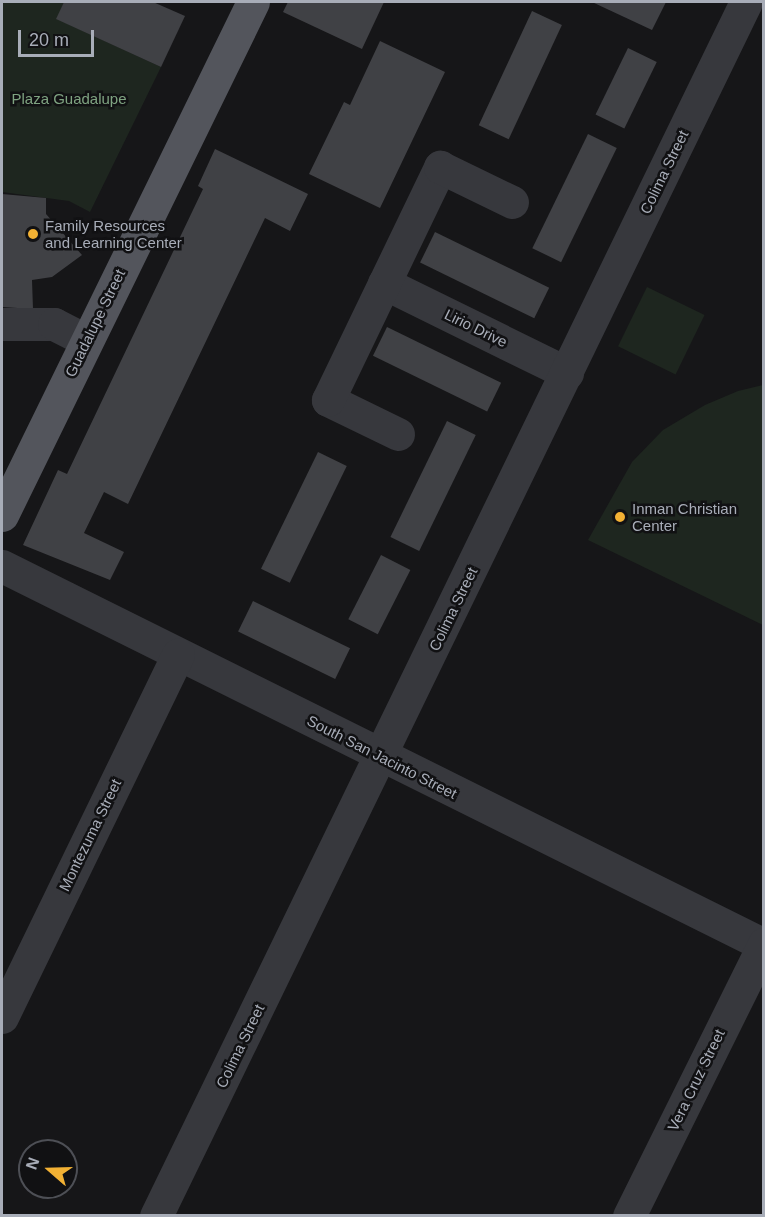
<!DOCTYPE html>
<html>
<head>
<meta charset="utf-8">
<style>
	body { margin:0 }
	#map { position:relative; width:765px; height:1217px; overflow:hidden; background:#161618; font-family:Arial,sans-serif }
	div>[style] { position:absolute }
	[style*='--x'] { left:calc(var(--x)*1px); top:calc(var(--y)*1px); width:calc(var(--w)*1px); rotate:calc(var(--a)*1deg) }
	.green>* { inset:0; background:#1e261f; transform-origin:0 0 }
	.building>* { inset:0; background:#404145; transform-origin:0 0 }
	.minor>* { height:33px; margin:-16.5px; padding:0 16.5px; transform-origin:16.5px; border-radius:16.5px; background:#37383d }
	.major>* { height:33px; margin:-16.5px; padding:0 16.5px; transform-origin:16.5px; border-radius:16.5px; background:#53555c }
	.dots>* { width:16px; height:16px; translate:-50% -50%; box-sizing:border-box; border:3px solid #111113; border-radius:50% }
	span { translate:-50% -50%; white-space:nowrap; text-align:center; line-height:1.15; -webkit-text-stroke:5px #111113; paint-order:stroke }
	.park-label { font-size:15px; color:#7fa381 }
	.street-label { font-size:15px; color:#a8adb8 }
	.poi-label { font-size:15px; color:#a8adb8 }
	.left { translate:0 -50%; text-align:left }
	.frame { position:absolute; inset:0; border:3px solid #a8adb8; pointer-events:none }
	.north { position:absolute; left:18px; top:1139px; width:60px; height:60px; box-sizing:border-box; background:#111113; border:2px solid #4d4f55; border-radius:50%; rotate:290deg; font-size:16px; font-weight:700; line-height:24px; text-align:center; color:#a8adb8 }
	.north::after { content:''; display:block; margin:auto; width:21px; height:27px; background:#f2b134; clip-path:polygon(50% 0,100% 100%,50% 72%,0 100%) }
	.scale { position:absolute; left:18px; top:30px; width:76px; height:27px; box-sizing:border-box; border:3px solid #a8adb8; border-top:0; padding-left:8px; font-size:18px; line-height:21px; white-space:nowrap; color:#a8adb8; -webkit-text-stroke:4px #111113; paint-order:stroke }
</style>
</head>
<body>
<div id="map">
	<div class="green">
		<i style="clip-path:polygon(2px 2px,64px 2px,57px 19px,161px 67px,90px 212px,69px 201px,2px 192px)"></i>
		<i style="left:647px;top:287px;width:64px;height:66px;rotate:26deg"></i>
		<i style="clip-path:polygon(763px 385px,764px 385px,763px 625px,588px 540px,632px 462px,663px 430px,705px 405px,738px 391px)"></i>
	</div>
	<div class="building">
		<i style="clip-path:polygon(64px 2px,153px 2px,185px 16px,161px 67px,56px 19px)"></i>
		<i style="clip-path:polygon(288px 2px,384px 2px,362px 49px,283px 12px)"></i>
		<i style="clip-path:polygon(592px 2px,666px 2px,652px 30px)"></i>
		<i style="left:532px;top:11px;width:33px;height:126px;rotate:25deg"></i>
		<i style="clip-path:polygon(380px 41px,445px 72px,380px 208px,309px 174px,344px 102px,350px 105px)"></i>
		<i style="left:628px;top:48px;width:32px;height:74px;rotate:26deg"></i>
		<i style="left:588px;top:134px;width:32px;height:127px;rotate:26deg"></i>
		<i style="clip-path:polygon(215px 149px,308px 194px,290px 231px,265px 218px,128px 504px,104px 492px,84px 533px,124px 552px,110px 580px,23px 545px,58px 470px,67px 474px,203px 189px,198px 186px)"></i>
		<i style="clip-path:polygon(2px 194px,46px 198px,46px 214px,82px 255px,52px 277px,32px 280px,33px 309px,2px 307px)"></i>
		<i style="left:435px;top:232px;width:127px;height:34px;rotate:26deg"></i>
		<i style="left:387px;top:327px;width:127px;height:32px;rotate:26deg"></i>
		<i style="left:447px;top:421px;width:32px;height:129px;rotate:26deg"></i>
		<i style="left:318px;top:452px;width:32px;height:130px;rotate:26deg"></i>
		<i style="left:381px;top:555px;width:33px;height:72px;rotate:27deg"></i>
		<i style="left:253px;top:601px;width:108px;height:34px;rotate:26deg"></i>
	</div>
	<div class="minor">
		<i style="--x:384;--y:283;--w:204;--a:26.2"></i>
		<i style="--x:2;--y:324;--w:52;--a:0"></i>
		<i style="--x:54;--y:324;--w:36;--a:27"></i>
		<i style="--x:398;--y:434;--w:78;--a:-154.1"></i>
		<i style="--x:328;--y:400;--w:259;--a:-64.3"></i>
		<i style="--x:440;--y:167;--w:80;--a:25.9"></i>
		<i style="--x:2;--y:566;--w:851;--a:26.44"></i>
		<i style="--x:2;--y:1017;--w:403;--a:-64.1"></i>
		<i style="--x:156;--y:1216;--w:1350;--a:-64.08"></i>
		<i style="--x:629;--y:1216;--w:304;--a:-63.6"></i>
	</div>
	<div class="major">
		<i style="--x:2;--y:515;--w:571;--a:-63.93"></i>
	</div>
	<div class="dots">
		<i style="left:33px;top:234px;background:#f2b134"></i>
		<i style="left:620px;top:517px;background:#f2b134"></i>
	</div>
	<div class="park-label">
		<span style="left:69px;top:99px">Plaza Guadalupe</span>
	</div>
	<div class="street-label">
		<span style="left:664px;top:172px;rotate:-64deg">Colima Street</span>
		<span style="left:95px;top:323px;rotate:-64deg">Guadalupe Street</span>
		<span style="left:476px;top:328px;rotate:26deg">Lirio Drive</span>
		<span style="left:453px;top:609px;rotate:-64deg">Colima Street</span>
		<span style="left:382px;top:757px;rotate:27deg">South San Jacinto Street</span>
		<span style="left:90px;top:835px;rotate:-64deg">Montezuma Street</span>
		<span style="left:240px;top:1046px;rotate:-64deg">Colima Street</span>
		<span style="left:696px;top:1080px;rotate:-64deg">Vera Cruz Street</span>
	</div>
	<div class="poi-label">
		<span class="left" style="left:45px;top:234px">Family Resources<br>and Learning Center</span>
		<span class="left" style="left:632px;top:517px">Inman Christian<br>Center</span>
	</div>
	<div class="frame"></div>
	<div class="north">N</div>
	<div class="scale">20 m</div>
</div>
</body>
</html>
